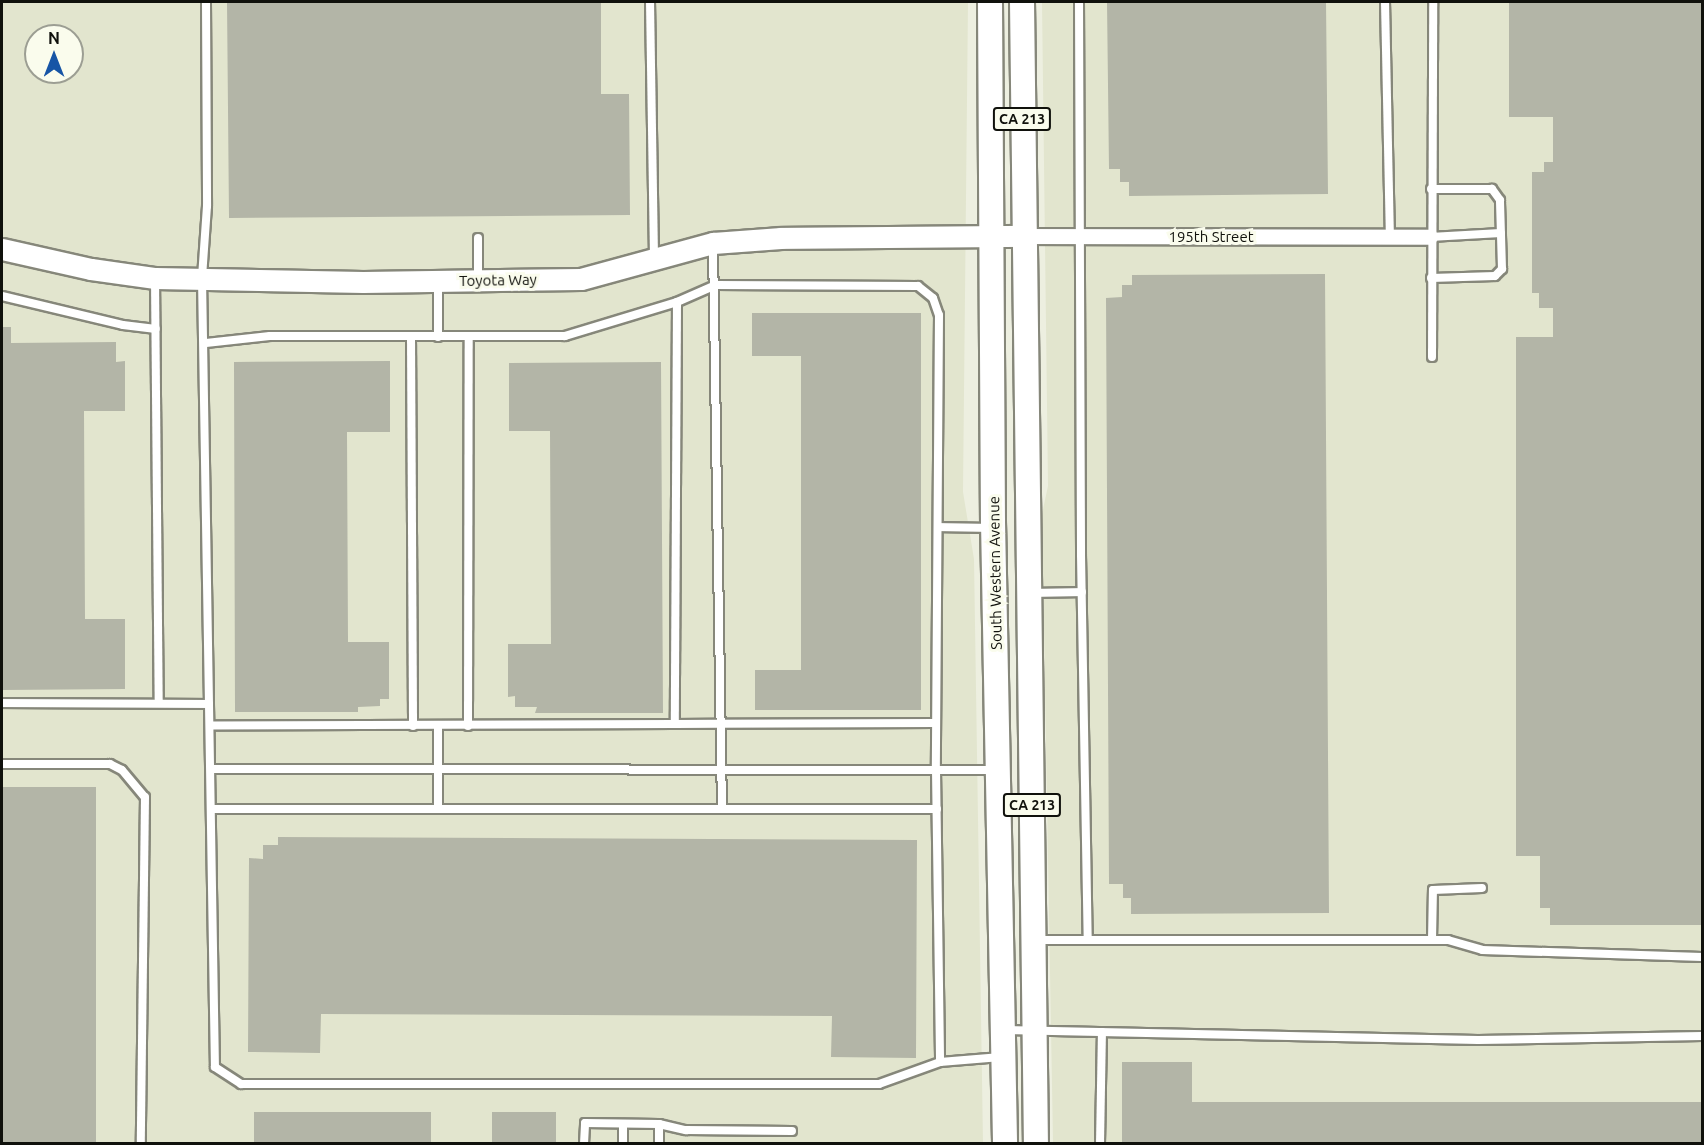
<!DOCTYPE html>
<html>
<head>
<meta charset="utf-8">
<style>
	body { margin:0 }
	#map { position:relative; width:1704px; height:1145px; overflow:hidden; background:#edefe0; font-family:Ubuntu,sans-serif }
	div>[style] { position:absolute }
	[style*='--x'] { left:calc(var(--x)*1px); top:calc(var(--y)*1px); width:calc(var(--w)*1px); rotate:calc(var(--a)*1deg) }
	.built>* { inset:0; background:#e2e5ce }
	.building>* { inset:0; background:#b3b5a7; transform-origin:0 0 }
	.roads { filter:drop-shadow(2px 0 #86877a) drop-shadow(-2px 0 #86877a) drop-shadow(0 2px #86877a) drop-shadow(0 -2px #86877a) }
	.lane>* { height:8px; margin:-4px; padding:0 4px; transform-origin:4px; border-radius:4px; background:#fff }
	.street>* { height:15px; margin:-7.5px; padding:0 7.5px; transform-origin:7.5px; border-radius:7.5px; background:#fff }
	.secondary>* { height:21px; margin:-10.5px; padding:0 10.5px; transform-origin:10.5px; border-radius:10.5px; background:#fff }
	.primary>* { height:24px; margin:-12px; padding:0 12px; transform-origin:12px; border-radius:12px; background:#fff }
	span { translate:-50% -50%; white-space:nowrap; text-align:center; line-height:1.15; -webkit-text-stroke:6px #fafced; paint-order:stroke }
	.shield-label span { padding:2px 4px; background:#fafced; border:2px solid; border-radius:4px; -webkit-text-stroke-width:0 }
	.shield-label { font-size:14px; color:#10110c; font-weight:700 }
	.street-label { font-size:15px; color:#10110c }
	.frame { position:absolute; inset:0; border:3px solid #10110c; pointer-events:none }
	.north { position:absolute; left:24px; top:24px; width:60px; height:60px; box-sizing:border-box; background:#fafced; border:2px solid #9c9e93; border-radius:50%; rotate:0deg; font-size:16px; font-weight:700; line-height:24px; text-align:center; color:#10110c }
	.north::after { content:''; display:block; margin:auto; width:21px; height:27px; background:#1755a6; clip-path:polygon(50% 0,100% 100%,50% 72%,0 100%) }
</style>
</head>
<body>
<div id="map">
	<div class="built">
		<i style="clip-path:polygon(evenodd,2px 2px,968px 2px,963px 492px,974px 559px,983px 1143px,2px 1144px,2px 2px,36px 36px,72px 36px,72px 72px,36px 72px,36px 36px)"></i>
		<i style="clip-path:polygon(1042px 2px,1702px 2px,1702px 1143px,1053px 1143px,1042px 514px,1048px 486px)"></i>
	</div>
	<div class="building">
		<i style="clip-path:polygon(227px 2px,601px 2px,601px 94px,629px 94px,630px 215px,229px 218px)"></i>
		<i style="clip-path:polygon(1107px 2px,1326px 2px,1328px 194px,1129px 196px,1129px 182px,1120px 182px,1120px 169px,1109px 169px)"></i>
		<i style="clip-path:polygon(1509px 2px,1702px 2px,1702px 925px,1550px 925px,1550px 908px,1540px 908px,1540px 856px,1516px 856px,1516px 337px,1553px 337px,1553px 308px,1539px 308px,1539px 293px,1532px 293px,1532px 172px,1544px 172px,1544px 162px,1553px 162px,1553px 117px,1509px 117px)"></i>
		<i style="clip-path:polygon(1325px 274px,1329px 913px,1131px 914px,1131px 898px,1123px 898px,1123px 884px,1109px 884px,1106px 298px,1122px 297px,1122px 285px,1132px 285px,1132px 275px)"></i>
		<i style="clip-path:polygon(752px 313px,921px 313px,921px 710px,755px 710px,755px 670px,801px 670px,801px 356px,752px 356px)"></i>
		<i style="clip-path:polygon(2px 327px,11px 327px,11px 343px,116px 342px,116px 362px,125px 361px,125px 411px,84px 411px,85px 619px,125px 619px,125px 689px,2px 690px)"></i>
		<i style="clip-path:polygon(390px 361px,390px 432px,347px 432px,348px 642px,389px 642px,389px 699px,380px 699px,380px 706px,358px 707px,358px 712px,235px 712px,234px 362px)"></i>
		<i style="clip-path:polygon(661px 362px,663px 713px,535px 713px,537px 707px,515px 707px,515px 696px,508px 697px,508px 644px,551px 644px,550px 431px,509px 431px,509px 363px)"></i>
		<i style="left:2px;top:787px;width:94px;height:357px"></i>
		<i style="clip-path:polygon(278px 837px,917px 840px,916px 1058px,831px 1057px,832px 1016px,321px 1014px,320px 1053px,248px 1052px,249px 858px,263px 859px,263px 845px,278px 845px)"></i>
		<i style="clip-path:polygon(1122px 1062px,1192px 1062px,1192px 1102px,1702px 1102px,1702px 1144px,1122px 1144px)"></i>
		<i style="left:254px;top:1112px;width:177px;height:32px"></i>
		<i style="left:492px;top:1112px;width:64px;height:32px"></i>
	</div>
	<div class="roads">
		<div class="lane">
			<i style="--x:206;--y:2;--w:204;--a:89.7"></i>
			<i style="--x:207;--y:206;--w:72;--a:94"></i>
			<i style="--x:202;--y:278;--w:789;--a:89.06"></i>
			<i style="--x:215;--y:1067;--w:31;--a:33"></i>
			<i style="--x:241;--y:1084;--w:638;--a:0"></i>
			<i style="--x:879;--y:1084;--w:65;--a:-19.8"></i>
			<i style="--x:940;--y:1062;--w:61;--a:-4.7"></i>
			<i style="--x:650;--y:2;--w:256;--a:89.1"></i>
			<i style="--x:1079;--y:2;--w:553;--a:89.79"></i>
			<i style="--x:1081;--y:555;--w:385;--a:89"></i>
			<i style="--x:1385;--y:2;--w:235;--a:88.8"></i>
			<i style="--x:1430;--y:237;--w:71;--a:-3.2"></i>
			<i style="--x:478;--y:238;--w:41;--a:90"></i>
			<i style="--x:713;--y:245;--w:564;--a:89.09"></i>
			<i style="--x:1431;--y:278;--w:64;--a:-1.8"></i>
			<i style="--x:1495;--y:276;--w:10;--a:-45"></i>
			<i style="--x:1502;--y:269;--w:69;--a:-91.7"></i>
			<i style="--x:1500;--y:200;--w:14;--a:-126"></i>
			<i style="--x:1492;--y:189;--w:61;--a:180"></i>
			<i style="--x:155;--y:279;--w:424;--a:89.5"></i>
			<i style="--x:438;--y:282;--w:55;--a:90"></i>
			<i style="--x:2;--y:296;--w:124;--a:13.5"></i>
			<i style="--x:123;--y:325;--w:33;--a:7"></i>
			<i style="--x:677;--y:302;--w:43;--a:-23.6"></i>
			<i style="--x:716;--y:285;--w:202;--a:0.3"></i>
			<i style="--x:918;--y:286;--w:19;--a:39"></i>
			<i style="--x:933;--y:298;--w:18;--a:71"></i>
			<i style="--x:939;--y:315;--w:455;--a:90.4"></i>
			<i style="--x:936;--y:770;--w:292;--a:89.2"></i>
			<i style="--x:411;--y:337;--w:389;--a:89.7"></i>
			<i style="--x:206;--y:343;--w:64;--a:-6.2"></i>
			<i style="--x:270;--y:336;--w:295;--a:0"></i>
			<i style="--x:565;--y:336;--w:117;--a:-16.9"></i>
			<i style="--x:677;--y:302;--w:422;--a:90.3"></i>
			<i style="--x:675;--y:724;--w:465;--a:179.8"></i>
			<i style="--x:1432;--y:357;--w:355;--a:-89.8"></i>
			<i style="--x:938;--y:527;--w:52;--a:1.1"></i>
			<i style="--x:1033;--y:593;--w:49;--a:-1.2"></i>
			<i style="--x:2;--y:703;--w:207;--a:0.3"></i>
			<i style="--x:675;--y:724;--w:261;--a:-0.2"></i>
			<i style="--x:438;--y:726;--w:83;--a:90"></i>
			<i style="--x:468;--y:726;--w:389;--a:-89.9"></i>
			<i style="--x:2;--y:764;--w:108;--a:0"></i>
			<i style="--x:110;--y:764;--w:13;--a:27"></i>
			<i style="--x:122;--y:770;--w:35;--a:50"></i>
			<i style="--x:145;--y:797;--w:347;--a:90.7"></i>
			<i style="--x:211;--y:769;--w:784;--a:0.07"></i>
			<i style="--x:212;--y:809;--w:725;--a:0"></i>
			<i style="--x:1035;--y:940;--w:413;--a:0"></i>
			<i style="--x:1448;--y:940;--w:35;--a:16"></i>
			<i style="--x:1482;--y:950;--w:220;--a:1.8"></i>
			<i style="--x:1432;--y:940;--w:50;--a:-88.9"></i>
			<i style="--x:1433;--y:890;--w:49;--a:-2.3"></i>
			<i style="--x:1005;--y:1030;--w:473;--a:1.2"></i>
			<i style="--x:1478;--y:1040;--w:224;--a:-1"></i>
			<i style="--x:623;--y:1124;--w:20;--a:90"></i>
			<i style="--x:584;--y:1144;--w:21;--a:-87"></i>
			<i style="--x:585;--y:1123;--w:74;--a:0.8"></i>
			<i style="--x:659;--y:1124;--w:28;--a:13"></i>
			<i style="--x:686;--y:1130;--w:106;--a:0.5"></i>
			<i style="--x:659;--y:1144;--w:20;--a:-90"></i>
			<i style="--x:1100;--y:1144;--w:112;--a:-89"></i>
		</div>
		<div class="street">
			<i style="--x:1024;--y:236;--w:406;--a:0.1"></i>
		</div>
		<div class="secondary">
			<i style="--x:2;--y:249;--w:91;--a:12.7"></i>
			<i style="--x:91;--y:269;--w:65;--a:8"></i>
			<i style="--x:155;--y:278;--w:208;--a:1.1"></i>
			<i style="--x:363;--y:282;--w:218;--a:-0.8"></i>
			<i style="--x:581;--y:279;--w:137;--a:-15.3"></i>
			<i style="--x:713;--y:243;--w:68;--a:-4.2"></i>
			<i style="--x:781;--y:238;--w:243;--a:-0.5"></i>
		</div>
		<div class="primary">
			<i style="--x:990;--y:2;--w:520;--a:89.67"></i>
			<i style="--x:993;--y:522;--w:622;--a:88.89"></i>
			<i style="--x:1022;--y:2;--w:1142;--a:89.3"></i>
		</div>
	</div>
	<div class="shield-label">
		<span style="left:1022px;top:119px">CA 213</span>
		<span style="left:1032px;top:805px">CA 213</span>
	</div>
	<div class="street-label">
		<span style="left:1211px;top:237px">195th Street</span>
		<span style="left:498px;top:280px;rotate:-1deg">Toyota Way</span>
		<span style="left:995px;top:573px;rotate:-91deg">South Western Avenue</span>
	</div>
	<div class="frame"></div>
	<div class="north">N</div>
</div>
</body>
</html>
